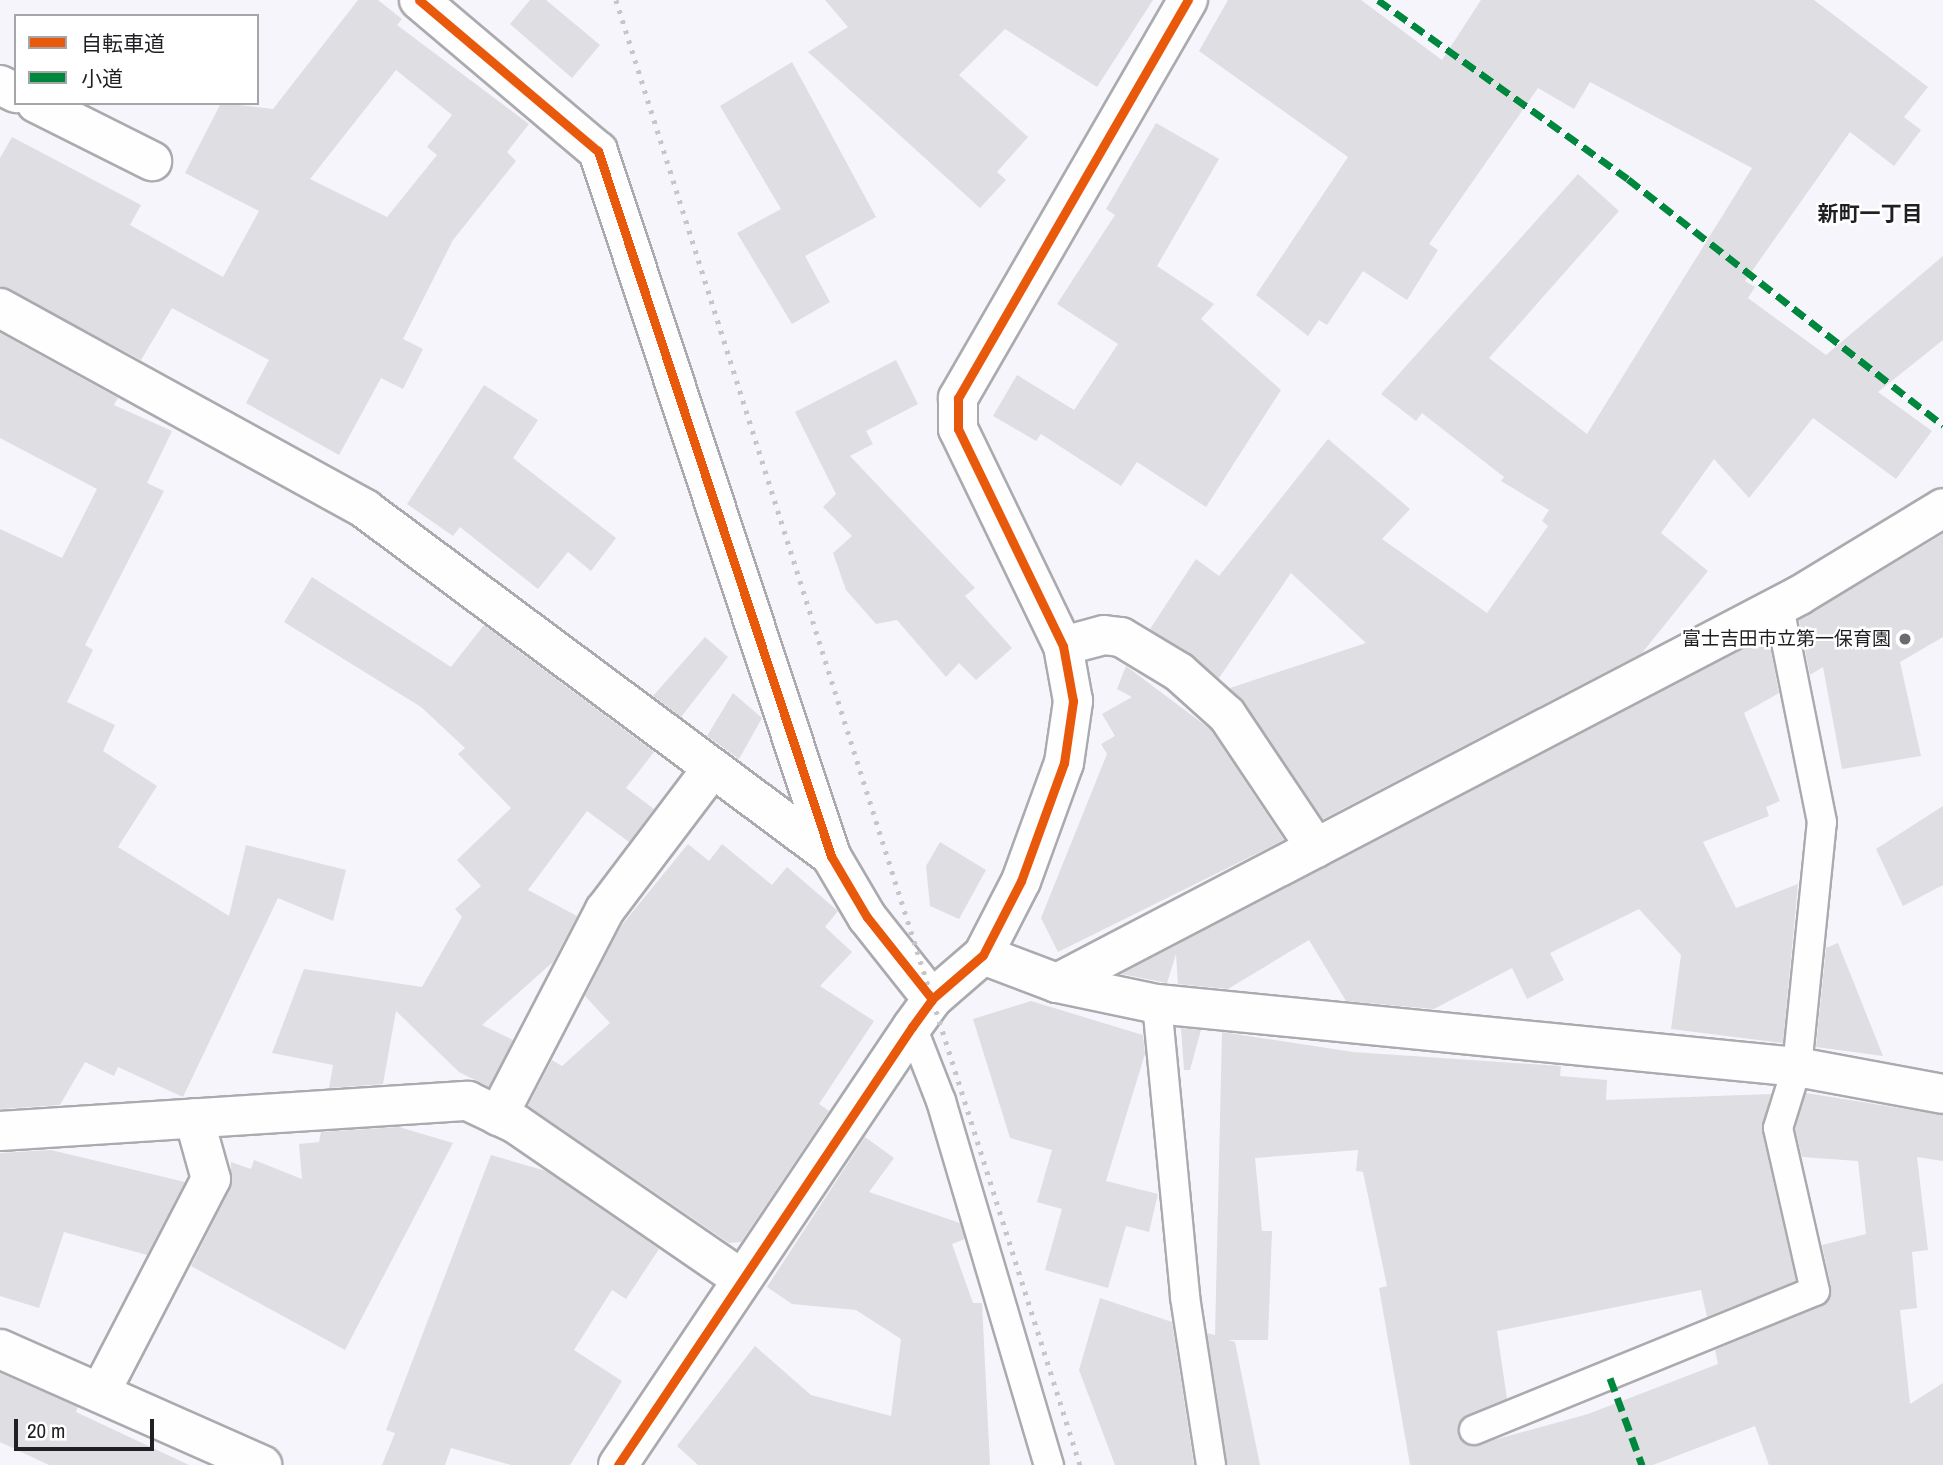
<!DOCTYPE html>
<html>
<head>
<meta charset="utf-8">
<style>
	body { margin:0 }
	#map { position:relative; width:1943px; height:1465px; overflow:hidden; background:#f6f5fb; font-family:"Archivo Narrow","Noto Sans JP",sans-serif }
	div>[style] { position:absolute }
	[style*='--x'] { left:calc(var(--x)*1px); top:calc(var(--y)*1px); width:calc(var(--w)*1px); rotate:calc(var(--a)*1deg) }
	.building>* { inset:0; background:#dfdee3 }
	.roads { filter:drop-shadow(2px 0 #abaaaf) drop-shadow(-2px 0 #abaaaf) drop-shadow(0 2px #abaaaf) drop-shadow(0 -2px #abaaaf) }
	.service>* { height:28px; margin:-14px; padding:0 14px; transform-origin:14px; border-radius:14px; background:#fefefe }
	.minor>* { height:38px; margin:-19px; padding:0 19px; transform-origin:19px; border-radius:19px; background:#fefefe }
	.tertiary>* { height:38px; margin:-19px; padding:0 19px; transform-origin:19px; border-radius:19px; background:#fefefe }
	.rail>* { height:5px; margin-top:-2.5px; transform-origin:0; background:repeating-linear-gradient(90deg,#c6c6c8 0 3.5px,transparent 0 10.5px) }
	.quiet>* { height:7px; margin-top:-3.5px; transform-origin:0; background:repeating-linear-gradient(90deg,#00873e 0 14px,transparent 0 21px) }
	.cycleway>* { height:9px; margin:-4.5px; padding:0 4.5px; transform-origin:4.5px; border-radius:4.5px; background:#e8590c }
	.dots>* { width:19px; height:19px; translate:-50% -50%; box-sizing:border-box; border:4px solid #fff; border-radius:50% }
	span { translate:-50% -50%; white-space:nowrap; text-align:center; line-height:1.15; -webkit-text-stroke:5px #fff; paint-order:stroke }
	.poi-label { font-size:19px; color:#201f23 }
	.right { translate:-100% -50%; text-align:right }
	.neighbourhood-label { font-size:21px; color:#201f23; font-weight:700 }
	.legend { position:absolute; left:14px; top:14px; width:245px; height:91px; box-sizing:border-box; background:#fff; border:2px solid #a6a5a7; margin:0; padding:9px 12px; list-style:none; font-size:21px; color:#201f23 }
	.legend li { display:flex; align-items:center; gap:14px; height:35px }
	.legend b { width:35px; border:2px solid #a6a5a7 }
	.scale { position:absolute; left:14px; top:1419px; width:140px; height:32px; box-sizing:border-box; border:4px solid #201f23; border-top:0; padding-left:9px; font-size:21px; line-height:24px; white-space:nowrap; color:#201f23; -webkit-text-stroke:5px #fff; paint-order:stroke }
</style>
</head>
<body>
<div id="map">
	<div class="building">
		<i style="clip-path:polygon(evenodd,358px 0,378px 0,402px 19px,397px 25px,529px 124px,507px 152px,516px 161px,453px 240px,403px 339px,423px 349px,403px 389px,381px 378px,339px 455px,246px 403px,269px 360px,172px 308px,141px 360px,0 286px,0 158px,12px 137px,141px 205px,130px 225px,223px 277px,259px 211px,185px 173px,221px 103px,273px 109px,358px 0,396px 70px,452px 115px,427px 147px,437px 155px,387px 217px,310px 179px,396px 70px)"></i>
		<i style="clip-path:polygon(530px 0,546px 0,600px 45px,572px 78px,510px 24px)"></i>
		<i style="clip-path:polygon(825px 0,1153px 0,1097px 87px,1005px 29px,959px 75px,1028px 137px,997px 172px,1006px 180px,980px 208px,808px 52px,848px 27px)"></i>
		<i style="clip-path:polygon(1228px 0,1361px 0,1442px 60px,1481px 0,1814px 0,1928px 87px,1904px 117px,1921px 130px,1894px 166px,1850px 132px,1745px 281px,1755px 287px,1748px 298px,1826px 355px,1943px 256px,1943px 340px,1878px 392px,1932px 431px,1896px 479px,1813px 418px,1749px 498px,1714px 459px,1661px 533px,1708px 571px,1642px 653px,1323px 819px,1230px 688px,1366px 643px,1291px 573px,1219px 678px,1150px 629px,1196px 559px,1219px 576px,1328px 439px,1410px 509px,1382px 539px,1487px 613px,1548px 526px,1542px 521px,1549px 510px,1501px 481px,1504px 477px,1422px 413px,1416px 421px,1381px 394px,1578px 174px,1619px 211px,1489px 358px,1587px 434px,1752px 168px,1590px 82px,1574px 109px,1538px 88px,1429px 244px,1438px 250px,1407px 300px,1363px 271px,1327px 325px,1319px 320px,1308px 336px,1256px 295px,1348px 157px,1199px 51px)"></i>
		<i style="clip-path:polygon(792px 62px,876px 217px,805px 256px,830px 302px,792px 324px,737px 233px,781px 209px,720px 106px)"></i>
		<i style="clip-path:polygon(1156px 123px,1219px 159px,1157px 266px,1214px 304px,1201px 319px,1281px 390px,1206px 507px,1137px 462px,1121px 486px,1041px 434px,1036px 441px,993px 416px,1017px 375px,1074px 410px,1118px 344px,1057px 304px,1115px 215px,1106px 209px)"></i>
		<i style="clip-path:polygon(0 333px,118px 398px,114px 405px,172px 431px,147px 483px,164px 491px,85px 645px,93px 650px,67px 702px,115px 725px,103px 751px,157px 786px,118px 847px,229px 916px,246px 845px,346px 870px,333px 921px,278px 898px,183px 1097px,118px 1067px,114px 1076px,85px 1062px,60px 1105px,0 1109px,0 529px,62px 558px,97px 489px,0 438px)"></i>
		<i style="clip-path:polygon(896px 360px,918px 404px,866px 431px,873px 444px,850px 456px,975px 588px,965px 596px,1012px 648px,976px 680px,959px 663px,946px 677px,897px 620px,876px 624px,846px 590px,833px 553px,852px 536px,823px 507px,836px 494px,795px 412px)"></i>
		<i style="clip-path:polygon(484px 385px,538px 420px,513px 458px,616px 538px,591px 571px,568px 552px,538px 589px,460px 527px,453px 536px,407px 504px)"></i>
		<i style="clip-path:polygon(1943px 534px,1943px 637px,1900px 662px,1921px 756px,1842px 769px,1823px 667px,1810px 675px,1799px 620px)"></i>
		<i style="clip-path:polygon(312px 577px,451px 667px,484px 625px,654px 752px,626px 788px,654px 809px,629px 842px,587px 811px,528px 890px,577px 916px,553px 962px,482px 1025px,513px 1040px,489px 1087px,459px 1072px,396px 1011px,383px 1084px,329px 1088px,333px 1065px,272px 1053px,304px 969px,422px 987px,462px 917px,455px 909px,481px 886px,457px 860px,511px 808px,458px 754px,465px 748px,421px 707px,284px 622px)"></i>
		<i style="clip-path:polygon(1768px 636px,1779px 693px,1744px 713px,1780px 801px,1766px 807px,1769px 816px,1703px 842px,1736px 908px,1798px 884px,1783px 1043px,1671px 1029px,1681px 955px,1639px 909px,1550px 953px,1564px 980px,1527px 999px,1512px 968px,1434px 1009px,1346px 1001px,1309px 940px,1228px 989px,1178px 984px,1176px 954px,1167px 983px,1121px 974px)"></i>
		<i style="clip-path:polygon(705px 637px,728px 657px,681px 717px,653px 696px)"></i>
		<i style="clip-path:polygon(1126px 666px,1210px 729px,1284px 840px,1058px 952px,1041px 918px,1107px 754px,1101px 744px,1115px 736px,1102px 714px,1132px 697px,1117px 689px)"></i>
		<i style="clip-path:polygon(733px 693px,762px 718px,739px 759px,707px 736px)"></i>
		<i style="clip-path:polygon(1943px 806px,1943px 885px,1903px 906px,1876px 849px)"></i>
		<i style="clip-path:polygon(940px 842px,986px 870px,959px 919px,930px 906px,926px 866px)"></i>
		<i style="clip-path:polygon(688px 844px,709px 861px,722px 844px,772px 885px,787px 867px,838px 911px,825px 927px,852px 952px,820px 986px,874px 1021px,819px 1104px,829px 1111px,741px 1242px,729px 1243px,528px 1106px,552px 1060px,562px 1066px,610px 1023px,585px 996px,621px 926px)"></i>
		<i style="clip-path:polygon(1838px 943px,1883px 1056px,1816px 1047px,1826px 948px)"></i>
		<i style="clip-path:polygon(1031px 1001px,1143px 1035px,1145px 1054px,1106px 1181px,1158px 1194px,1149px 1232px,1126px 1226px,1108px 1288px,1045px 1270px,1062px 1209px,1037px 1202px,1052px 1150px,1010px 1138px,973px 1019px)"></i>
		<i style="clip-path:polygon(1181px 1028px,1201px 1030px,1190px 1070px,1184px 1070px)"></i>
		<i style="clip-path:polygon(1222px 1032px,1353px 1052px,1561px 1066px,1560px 1076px,1607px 1080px,1606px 1100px,1771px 1094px,1762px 1132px,1796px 1281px,1707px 1317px,1701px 1290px,1497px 1331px,1507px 1399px,1461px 1420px,1459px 1437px,1472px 1446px,1588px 1414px,1718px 1364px,1715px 1350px,1827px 1302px,1831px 1287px,1822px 1245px,1866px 1234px,1858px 1161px,1802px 1157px,1795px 1129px,1806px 1093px,1943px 1115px,1943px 1161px,1917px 1157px,1928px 1250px,1912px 1252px,1917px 1308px,1900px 1310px,1910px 1404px,1943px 1383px,1943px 1465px,1769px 1465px,1755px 1426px,1653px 1465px,1410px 1465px,1379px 1288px,1387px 1286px,1363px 1172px,1356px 1171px,1358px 1150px,1255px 1158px,1262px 1231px,1272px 1231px,1268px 1340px,1228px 1340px,1235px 1342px,1260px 1465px,1227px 1465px,1207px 1333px,1215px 1335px)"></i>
		<i style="clip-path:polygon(399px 1127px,453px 1143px,345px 1350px,191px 1266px,230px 1189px,231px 1162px,251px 1169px,254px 1160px,302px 1179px,299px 1144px,319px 1142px,321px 1132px)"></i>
		<i style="clip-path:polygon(865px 1137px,894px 1158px,869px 1192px,960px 1223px,965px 1239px,952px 1244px,973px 1303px,982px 1303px,990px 1465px,698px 1465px,677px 1446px,755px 1346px,811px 1395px,891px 1416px,901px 1339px,856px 1310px,792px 1304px,767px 1287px)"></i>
		<i style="clip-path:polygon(51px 1150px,185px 1182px,147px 1255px,64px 1232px,39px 1308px,0 1296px,0 1153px)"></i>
		<i style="clip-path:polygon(491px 1155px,546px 1171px,659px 1249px,626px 1299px,612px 1290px,574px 1350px,622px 1381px,570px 1465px,511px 1465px,451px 1448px,445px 1465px,382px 1465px,395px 1433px,386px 1430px)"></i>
		<i style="clip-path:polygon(1100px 1298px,1172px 1322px,1194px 1465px,1115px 1465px,1079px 1370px)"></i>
		<i style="clip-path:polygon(0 1373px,78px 1407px,76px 1412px,189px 1465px,49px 1465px,0 1442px)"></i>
	</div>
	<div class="roads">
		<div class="service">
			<i style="--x:1157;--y:1004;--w:294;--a:84.5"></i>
			<i style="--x:1185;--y:1297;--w:170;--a:81.2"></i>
			<i style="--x:912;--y:1027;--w:79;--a:68.6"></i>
			<i style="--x:941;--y:1101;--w:380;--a:73.5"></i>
			<i style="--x:1474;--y:1430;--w:368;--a:-22.2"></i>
			<i style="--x:1815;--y:1291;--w:167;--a:-102.8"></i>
			<i style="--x:1778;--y:1128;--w:64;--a:-72.7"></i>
			<i style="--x:1797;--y:1067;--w:246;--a:-84.2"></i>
			<i style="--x:1822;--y:822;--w:220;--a:-101.3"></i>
		</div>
		<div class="minor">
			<i style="--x:419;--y:0;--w:234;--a:40.2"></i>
			<i style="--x:598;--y:151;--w:743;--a:71.71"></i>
			<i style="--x:831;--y:856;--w:71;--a:59.5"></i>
			<i style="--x:867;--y:917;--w:105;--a:51.6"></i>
			<i style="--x:0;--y:85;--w:18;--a:27"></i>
			<i style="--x:36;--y:103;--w:130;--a:26.6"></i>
			<i style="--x:0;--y:308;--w:417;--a:28.8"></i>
			<i style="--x:365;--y:509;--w:581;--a:36.67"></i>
			<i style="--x:1063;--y:646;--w:42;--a:-15"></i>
			<i style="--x:1104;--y:635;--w:17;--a:7"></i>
			<i style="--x:1121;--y:637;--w:68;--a:31.1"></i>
			<i style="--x:1179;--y:672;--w:64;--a:41.9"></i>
			<i style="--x:1227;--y:715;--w:160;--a:56.2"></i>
			<i style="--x:983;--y:955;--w:79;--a:20.7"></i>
			<i style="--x:1057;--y:983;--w:102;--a:11.9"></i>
			<i style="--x:1157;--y:1004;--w:643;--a:5.62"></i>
			<i style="--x:1797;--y:1067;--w:148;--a:10.5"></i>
			<i style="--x:1057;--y:983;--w:838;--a:-27.57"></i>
			<i style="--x:1800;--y:595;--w:167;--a:-31.3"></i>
			<i style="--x:498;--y:1116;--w:232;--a:-62.6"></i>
			<i style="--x:605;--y:910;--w:176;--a:-52.9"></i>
			<i style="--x:0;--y:1131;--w:469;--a:-3.7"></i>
			<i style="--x:468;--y:1101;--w:53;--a:25.6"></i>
			<i style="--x:516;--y:1124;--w:270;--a:34.5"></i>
			<i style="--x:0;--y:1349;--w:287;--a:23.9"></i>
			<i style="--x:100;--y:1393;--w:241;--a:-62.6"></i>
			<i style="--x:211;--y:1179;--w:63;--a:-105.6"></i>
		</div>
		<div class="tertiary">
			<i style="--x:618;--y:1465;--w:528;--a:-56.13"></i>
			<i style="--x:912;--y:1027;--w:34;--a:-54"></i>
			<i style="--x:932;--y:999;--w:67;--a:-40.8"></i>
			<i style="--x:983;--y:955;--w:83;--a:-62.8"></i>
			<i style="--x:1021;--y:881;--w:126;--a:-70"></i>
			<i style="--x:1064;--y:763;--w:63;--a:-81.7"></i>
			<i style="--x:1073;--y:701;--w:56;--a:-100.3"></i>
			<i style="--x:1063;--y:646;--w:241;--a:-115.8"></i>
			<i style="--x:958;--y:429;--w:31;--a:-90"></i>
			<i style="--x:958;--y:398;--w:460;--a:-60"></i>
		</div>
	</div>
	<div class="rail">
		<i style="--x:616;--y:0;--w:1537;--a:72.43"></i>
	</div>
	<div class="quiet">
		<i style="--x:1378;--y:0;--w:307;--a:35.6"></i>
		<i style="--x:1628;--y:179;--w:400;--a:38"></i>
		<i style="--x:1610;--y:1378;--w:93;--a:69.8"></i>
	</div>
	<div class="cycleway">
		<i style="--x:419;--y:0;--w:234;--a:40.2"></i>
		<i style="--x:598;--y:151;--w:743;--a:71.71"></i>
		<i style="--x:831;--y:856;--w:71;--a:59.5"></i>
		<i style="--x:867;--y:917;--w:105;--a:51.6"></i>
		<i style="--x:618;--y:1465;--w:528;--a:-56.13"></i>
		<i style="--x:912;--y:1027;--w:34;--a:-54"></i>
		<i style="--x:932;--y:999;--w:67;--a:-40.8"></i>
		<i style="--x:983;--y:955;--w:83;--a:-62.8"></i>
		<i style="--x:1021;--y:881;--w:126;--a:-70"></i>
		<i style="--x:1064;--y:763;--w:63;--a:-81.7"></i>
		<i style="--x:1073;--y:701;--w:56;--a:-100.3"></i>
		<i style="--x:1063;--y:646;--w:241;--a:-115.8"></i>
		<i style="--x:958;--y:429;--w:31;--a:-90"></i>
		<i style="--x:958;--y:398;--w:460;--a:-60"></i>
	</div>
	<div class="dots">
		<i style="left:1905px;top:639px;background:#6b6a6f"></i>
	</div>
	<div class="poi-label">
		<span class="right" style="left:1891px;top:639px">富士吉田市立第一保育園</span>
	</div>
	<div class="neighbourhood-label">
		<span style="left:1870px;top:214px">新町一丁目</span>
	</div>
	<ul class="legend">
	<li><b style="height:9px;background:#e8590c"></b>自転車道</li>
	<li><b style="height:9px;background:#00873e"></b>小道</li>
	</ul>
	<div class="scale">20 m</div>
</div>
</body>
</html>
